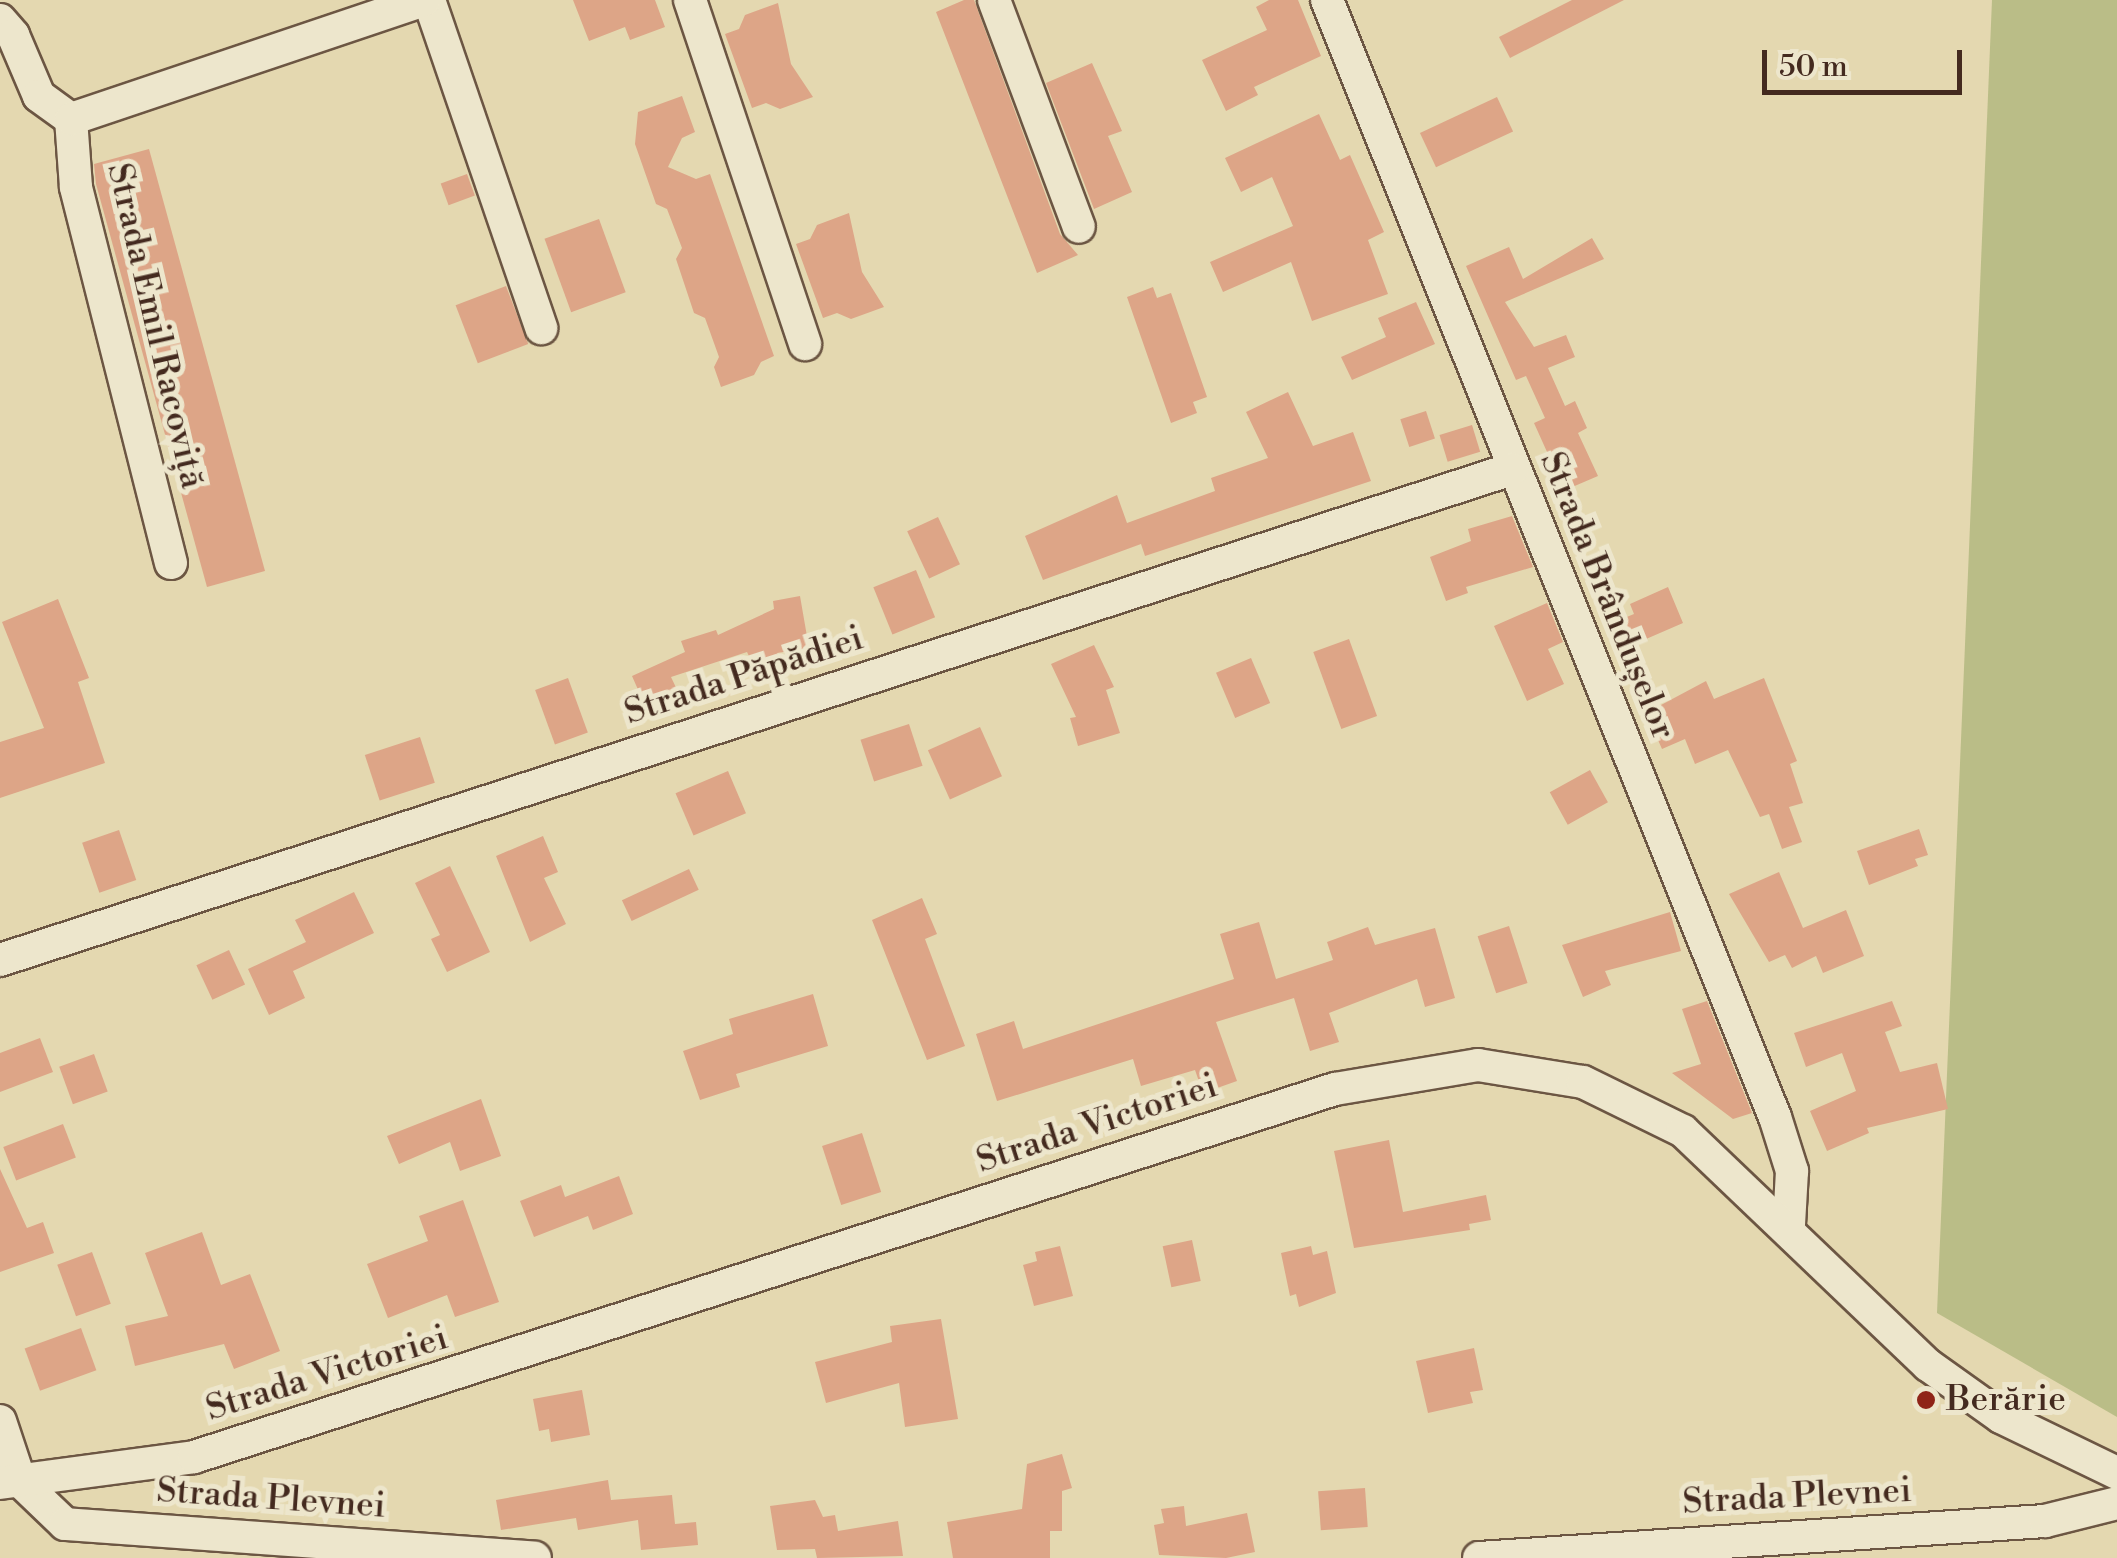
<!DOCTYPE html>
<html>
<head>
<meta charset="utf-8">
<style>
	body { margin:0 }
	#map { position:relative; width:2117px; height:1558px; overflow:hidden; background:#e4d8b0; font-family:"Libre Bodoni",serif }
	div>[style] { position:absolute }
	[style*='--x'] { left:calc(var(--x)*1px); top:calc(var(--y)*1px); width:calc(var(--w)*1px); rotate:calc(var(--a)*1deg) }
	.green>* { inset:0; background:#babd87 }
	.building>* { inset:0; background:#dda587; transform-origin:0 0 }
	.roads { filter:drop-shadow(2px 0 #6c5643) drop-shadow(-2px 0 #6c5643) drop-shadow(0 2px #6c5643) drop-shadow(0 -2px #6c5643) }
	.minor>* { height:32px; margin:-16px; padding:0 16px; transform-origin:16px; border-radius:16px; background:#ede6cc }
	.dots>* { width:28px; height:28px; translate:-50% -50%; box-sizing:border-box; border:5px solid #ede6cc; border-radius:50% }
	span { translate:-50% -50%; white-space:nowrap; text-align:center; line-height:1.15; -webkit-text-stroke:10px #ede6cc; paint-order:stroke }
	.street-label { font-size:35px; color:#442a1f }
	.poi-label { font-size:35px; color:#442a1f }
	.left { translate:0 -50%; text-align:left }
	.scale { position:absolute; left:1762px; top:50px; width:200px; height:45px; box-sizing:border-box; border:5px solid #442a1f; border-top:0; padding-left:12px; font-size:30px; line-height:35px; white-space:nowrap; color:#442a1f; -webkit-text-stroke:8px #ede6cc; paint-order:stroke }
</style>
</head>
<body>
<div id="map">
	<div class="green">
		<i style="clip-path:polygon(1992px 0,2117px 0,2117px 1417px,1937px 1313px)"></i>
	</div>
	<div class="building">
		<i style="clip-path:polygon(573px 0,655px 0,665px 27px,630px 40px,625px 27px,589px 41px)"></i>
		<i style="clip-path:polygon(964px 0,974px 0,1060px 234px,1078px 255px,1037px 273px,936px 12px)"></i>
		<i style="clip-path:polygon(1269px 0,1298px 0,1321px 56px,1254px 87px,1258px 95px,1226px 111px,1202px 60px,1267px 30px,1256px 7px)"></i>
		<i style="clip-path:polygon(1572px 0,1624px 0,1510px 58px,1499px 37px)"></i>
		<i style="clip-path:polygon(778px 3px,791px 64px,813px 97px,780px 109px,766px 103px,752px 108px,725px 34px,739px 29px,745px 15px)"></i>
		<i style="clip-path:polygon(1092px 63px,1122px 131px,1108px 136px,1132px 192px,1094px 209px,1046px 83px)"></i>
		<i style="clip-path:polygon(682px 96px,695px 132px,682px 138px,668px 167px,696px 179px,710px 174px,774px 356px,761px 362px,754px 375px,721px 387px,714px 367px,719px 357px,705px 318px,694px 313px,676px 259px,682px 248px,667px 209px,656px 204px,635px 144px,638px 112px)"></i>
		<i style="left:1497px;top:97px;width:38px;height:85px;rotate:65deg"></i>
		<i style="clip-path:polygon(1319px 114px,1340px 160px,1350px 155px,1384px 232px,1368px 240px,1388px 294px,1312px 321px,1291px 262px,1223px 292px,1210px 262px,1293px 226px,1272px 177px,1241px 192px,1225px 158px)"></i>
		<i style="clip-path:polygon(149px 149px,265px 571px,207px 587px,96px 184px,94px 164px)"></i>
		<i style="left:467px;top:174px;width:23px;height:28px;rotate:70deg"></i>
		<i style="clip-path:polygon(849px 213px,862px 272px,884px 307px,851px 319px,837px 313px,823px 318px,796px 244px,810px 239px,817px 225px)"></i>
		<i style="left:599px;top:219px;width:78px;height:58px;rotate:70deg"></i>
		<i style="clip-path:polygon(1592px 238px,1604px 259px,1505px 302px,1534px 347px,1566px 335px,1575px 357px,1548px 368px,1565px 406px,1575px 401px,1587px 428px,1578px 433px,1598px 476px,1570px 488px,1567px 480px,1561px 483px,1534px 423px,1545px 418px,1526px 376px,1516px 380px,1466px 266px,1509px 247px,1523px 279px)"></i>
		<i style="left:506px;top:286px;width:62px;height:54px;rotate:69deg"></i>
		<i style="clip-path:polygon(1153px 287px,1157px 298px,1171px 293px,1207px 397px,1193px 402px,1197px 413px,1171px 423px,1127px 297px)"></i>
		<i style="clip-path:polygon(1416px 302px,1435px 344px,1352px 380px,1341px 357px,1386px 337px,1378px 318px)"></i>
		<i style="clip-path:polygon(1288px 392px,1313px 446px,1353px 432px,1371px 481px,1145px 556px,1141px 544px,1043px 580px,1025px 536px,1117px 495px,1127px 523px,1215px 491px,1211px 478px,1268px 458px,1246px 412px)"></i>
		<i style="left:1426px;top:411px;width:29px;height:27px;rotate:72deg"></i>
		<i style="left:1472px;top:425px;width:28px;height:34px;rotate:73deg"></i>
		<i style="clip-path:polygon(1512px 516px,1533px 567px,1466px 587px,1468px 593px,1446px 601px,1430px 557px,1471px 541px,1468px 529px)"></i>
		<i style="left:938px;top:517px;width:52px;height:34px;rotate:65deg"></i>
		<i style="left:916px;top:570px;width:51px;height:46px;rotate:68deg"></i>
		<i style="clip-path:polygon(1668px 587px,1683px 623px,1623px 649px,1612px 623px,1634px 614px,1630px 604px)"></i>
		<i style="clip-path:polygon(800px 596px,809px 648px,777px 653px,782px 664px,758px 675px,747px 652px,671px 677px,680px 696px,647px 710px,632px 676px,685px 652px,681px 641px,716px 630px,718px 635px,774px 609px,773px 601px)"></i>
		<i style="clip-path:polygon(58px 599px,89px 678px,78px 682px,105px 763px,0 798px,0 742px,44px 728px,2px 622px)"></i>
		<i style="clip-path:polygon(1547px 603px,1563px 642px,1548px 649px,1564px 684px,1527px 701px,1494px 626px)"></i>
		<i style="left:1349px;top:639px;width:82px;height:38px;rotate:70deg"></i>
		<i style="clip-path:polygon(1094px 645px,1114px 687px,1106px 690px,1120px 733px,1078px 746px,1070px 718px,1076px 717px,1051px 664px)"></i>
		<i style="left:1251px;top:658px;width:49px;height:38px;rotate:67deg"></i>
		<i style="left:568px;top:678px;width:58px;height:35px;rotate:70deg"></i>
		<i style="clip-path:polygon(1764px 678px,1797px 761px,1790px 764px,1803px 803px,1789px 807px,1802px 842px,1782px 849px,1769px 814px,1760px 817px,1728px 750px,1695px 764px,1685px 739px,1662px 749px,1646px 713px,1706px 681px,1714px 699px)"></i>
		<i style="left:909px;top:724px;width:44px;height:51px;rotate:72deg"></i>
		<i style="left:980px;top:727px;width:54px;height:57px;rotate:66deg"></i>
		<i style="left:420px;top:737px;width:48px;height:58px;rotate:72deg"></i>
		<i style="left:1590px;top:770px;width:37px;height:46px;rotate:61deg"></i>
		<i style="left:728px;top:771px;width:46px;height:57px;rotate:67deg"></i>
		<i style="clip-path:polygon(1919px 829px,1928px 855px,1915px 859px,1918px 866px,1869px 885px,1857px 851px)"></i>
		<i style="left:119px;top:830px;width:53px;height:39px;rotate:71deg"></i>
		<i style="clip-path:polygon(543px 836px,558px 872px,544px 878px,566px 924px,530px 942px,496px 856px)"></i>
		<i style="clip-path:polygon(450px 866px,490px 952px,447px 972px,431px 939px,440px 935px,415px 883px)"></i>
		<i style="left:689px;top:869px;width:23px;height:74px;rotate:65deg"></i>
		<i style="clip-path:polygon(1779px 872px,1803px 928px,1846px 910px,1864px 956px,1823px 973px,1816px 956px,1792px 968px,1785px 955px,1769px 962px,1729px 894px)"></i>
		<i style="clip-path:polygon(354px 892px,374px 933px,293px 971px,305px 998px,269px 1015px,248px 969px,306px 942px,295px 920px)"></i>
		<i style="clip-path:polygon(922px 898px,937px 934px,925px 939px,965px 1046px,927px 1060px,872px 920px)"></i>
		<i style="clip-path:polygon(1670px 912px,1681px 951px,1605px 971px,1611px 985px,1583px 997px,1562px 945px)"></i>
		<i style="clip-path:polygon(1259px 922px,1276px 979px,1333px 960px,1327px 942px,1368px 927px,1375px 945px,1435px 928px,1455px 998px,1425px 1007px,1417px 979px,1329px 1013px,1339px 1042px,1310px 1051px,1294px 998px,1216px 1022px,1237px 1081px,1203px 1093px,1195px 1070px,1141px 1086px,1133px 1059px,997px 1101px,976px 1034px,1014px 1021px,1023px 1049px,1234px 979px,1220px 934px)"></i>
		<i style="left:1509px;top:926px;width:60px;height:33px;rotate:72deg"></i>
		<i style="left:229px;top:950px;width:38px;height:36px;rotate:65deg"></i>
		<i style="clip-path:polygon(813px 994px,828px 1046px,736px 1074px,740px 1087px,700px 1100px,683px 1051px,733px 1034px,729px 1019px)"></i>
		<i style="clip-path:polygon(1707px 1001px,1752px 1113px,1733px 1119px,1672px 1073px,1701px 1064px,1682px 1009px)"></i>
		<i style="clip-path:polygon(1892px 1001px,1902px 1026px,1885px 1032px,1900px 1072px,1937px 1063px,1948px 1109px,1867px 1128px,1869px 1133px,1827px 1151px,1810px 1111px,1856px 1091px,1842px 1053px,1806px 1067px,1794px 1033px)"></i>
		<i style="clip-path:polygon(40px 1038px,53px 1072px,0 1092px,0 1053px)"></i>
		<i style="left:94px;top:1054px;width:40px;height:37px;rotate:70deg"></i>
		<i style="clip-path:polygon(481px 1099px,501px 1156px,460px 1171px,450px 1142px,399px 1164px,387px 1136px)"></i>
		<i style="left:63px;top:1124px;width:36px;height:64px;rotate:69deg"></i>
		<i style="left:862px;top:1133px;width:62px;height:42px;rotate:72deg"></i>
		<i style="clip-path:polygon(1389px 1140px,1403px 1212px,1486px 1195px,1491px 1220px,1469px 1224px,1470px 1230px,1354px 1248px,1334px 1151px)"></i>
		<i style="clip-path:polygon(0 1169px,27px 1228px,43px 1222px,54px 1253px,0 1272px)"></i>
		<i style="clip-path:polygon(619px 1176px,633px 1214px,593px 1230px,588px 1216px,534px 1237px,520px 1201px,561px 1185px,565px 1197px)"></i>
		<i style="clip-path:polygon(463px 1200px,499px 1302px,455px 1317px,447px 1295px,388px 1318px,367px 1264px,428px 1241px,419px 1216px)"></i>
		<i style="clip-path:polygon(202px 1232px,221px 1285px,250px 1274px,280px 1351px,234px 1369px,224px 1344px,135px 1366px,125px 1326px,168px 1316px,145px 1253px)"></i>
		<i style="left:1192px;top:1240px;width:42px;height:30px;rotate:78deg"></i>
		<i style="clip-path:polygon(1060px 1246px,1073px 1296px,1034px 1306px,1023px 1265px,1037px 1261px,1035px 1252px)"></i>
		<i style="clip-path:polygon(1311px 1246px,1313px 1255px,1327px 1251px,1336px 1293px,1299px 1307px,1296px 1294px,1290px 1296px,1281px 1253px)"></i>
		<i style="left:92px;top:1252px;width:55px;height:37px;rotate:70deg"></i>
		<i style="clip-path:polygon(941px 1319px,958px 1419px,905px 1427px,899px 1383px,826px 1403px,815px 1362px,892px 1342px,890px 1326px)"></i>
		<i style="left:81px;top:1328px;width:45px;height:60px;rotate:70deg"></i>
		<i style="clip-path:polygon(1474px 1348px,1483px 1390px,1470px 1392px,1473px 1403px,1428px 1413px,1416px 1361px)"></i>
		<i style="clip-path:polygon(582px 1390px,590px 1435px,551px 1442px,549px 1429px,539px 1431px,533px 1399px)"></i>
		<i style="clip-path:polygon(1062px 1454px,1072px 1488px,1062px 1491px,1062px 1531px,1050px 1531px,1050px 1558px,953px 1558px,947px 1522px,1022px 1509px,1027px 1464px)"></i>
		<i style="clip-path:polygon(608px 1480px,611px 1500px,672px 1495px,675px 1524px,696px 1522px,698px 1545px,641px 1550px,638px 1520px,578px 1530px,576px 1518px,501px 1530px,496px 1500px)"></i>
		<i style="left:1365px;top:1488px;width:39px;height:47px;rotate:86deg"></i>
		<i style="clip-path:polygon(815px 1500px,823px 1517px,835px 1515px,838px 1531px,898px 1521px,903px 1556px,817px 1558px,815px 1549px,777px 1550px,770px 1506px)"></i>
		<i style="clip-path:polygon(1184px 1506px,1186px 1526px,1247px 1513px,1255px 1552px,1226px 1558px,1159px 1555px,1154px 1525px,1164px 1523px,1161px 1509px)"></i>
	</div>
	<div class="roads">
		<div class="minor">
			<i style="--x:429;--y:0;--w:347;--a:71.1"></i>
			<i style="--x:690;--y:0;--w:363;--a:71.5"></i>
			<i style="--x:994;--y:0;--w:242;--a:69.5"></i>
			<i style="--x:1327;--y:0;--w:1203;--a:68.15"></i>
			<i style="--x:1775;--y:1117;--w:57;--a:72.5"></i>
			<i style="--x:1792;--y:1171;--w:54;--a:93.2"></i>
			<i style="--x:0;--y:20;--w:20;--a:49"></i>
			<i style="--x:13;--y:35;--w:66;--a:66.9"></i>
			<i style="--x:39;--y:96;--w:39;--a:36"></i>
			<i style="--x:171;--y:563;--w:388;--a:-104.2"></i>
			<i style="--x:76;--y:187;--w:68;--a:-94.2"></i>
			<i style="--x:71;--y:119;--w:373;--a:-18.6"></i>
			<i style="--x:0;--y:960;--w:1590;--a:-17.99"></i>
			<i style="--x:0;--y:1421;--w:63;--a:71.6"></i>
			<i style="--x:20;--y:1481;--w:62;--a:43.7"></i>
			<i style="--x:65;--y:1524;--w:471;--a:4.1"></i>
			<i style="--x:0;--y:1483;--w:196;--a:-7.6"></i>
			<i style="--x:194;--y:1457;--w:1199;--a:-17.88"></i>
			<i style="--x:1335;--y:1089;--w:145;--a:-9.5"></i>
			<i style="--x:1478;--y:1065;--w:106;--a:9.2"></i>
			<i style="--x:1583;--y:1082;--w:111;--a:26.1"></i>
			<i style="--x:1683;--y:1131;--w:339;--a:43.7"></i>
			<i style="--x:1928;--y:1365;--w:90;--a:35.5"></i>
			<i style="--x:2001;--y:1417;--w:129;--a:25.8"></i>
			<i style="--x:1479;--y:1558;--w:567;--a:-3.74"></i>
			<i style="--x:2045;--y:1521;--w:74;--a:-14"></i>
		</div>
	</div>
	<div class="dots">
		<i style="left:1926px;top:1400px;background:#8f2418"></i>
	</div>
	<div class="street-label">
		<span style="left:155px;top:326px;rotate:77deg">Strada Emil Racoviță</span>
		<span style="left:1607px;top:596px;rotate:68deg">Strada Brândușelor</span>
		<span style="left:744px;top:676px;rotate:-18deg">Strada Păpădiei</span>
		<span style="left:1097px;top:1124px;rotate:-18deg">Strada Victoriei</span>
		<span style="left:327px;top:1374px;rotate:-17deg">Strada Victoriei</span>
		<span style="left:1797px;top:1497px;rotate:-3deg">Strada Plevnei</span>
		<span style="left:271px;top:1499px;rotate:4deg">Strada Plevnei</span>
	</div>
	<div class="poi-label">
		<span class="left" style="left:1946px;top:1400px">Berărie</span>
	</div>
	<div class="scale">50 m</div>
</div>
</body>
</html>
